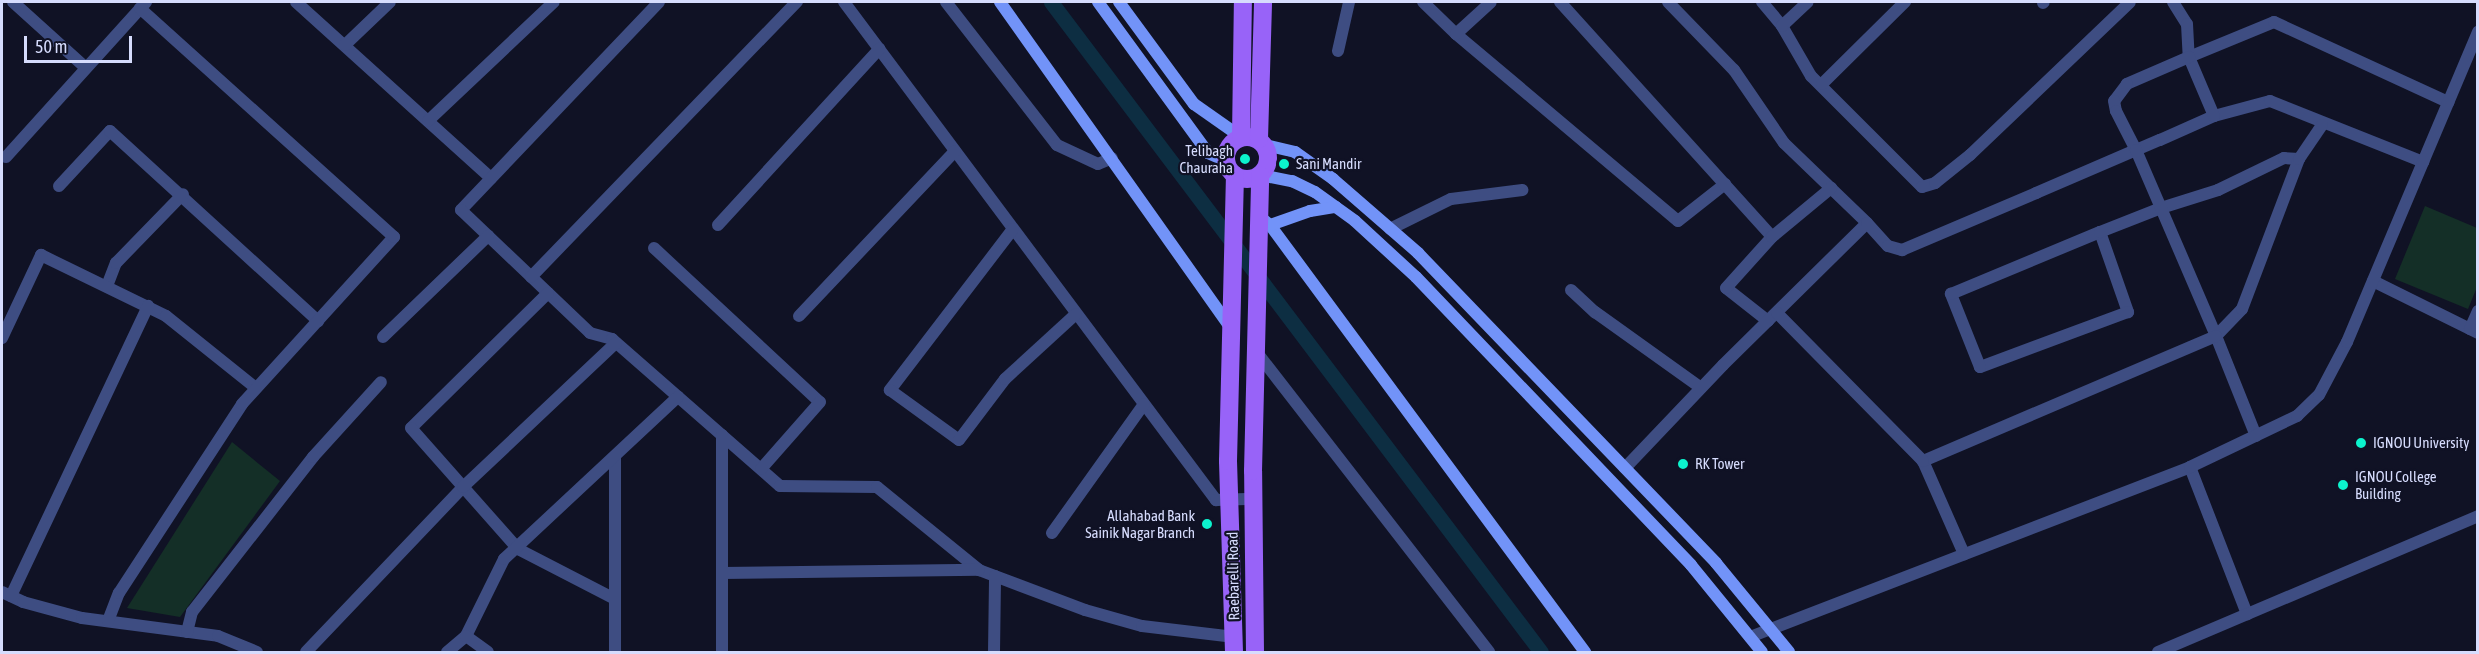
<!DOCTYPE html>
<html>
<head>
<meta charset="utf-8">
<style>
	body { margin:0 }
	#map { position:relative; width:2479px; height:654px; overflow:hidden; background:#101225; font-family:"Asap Condensed",sans-serif }
	div>[style] { position:absolute }
	[style*='--x'] { left:calc(var(--x)*1px); top:calc(var(--y)*1px); width:calc(var(--w)*1px); rotate:calc(var(--a)*1deg) }
	.green>* { inset:0; background:#142f27 }
	.canal>* { height:15px; margin:-7.5px; padding:0 7.5px; transform-origin:7.5px; border-radius:7.5px; background:#0d2e42 }
	.street>* { height:12px; margin:-6px; padding:0 6px; transform-origin:6px; border-radius:6px; background:#3e4d82 }
	.secondary>* { height:12px; margin:-6px; padding:0 6px; transform-origin:6px; border-radius:6px; background:#7293f8 }
	.primary>* { height:18px; margin:-9px; padding:0 9px; transform-origin:9px; border-radius:9px; background:#9863f8 }
	.primary>.ring { margin:-9px; padding:0; box-sizing:content-box; background:none; border:18px solid #9863f8; border-radius:50% }
	.dots>* { width:16px; height:16px; translate:-50% -50%; box-sizing:border-box; border:3px solid #101225; border-radius:50% }
	span { translate:-50% -50%; white-space:nowrap; text-align:center; line-height:1.15; -webkit-text-stroke:4.5px #101225; paint-order:stroke }
	.poi-label { font-size:15px; color:#d6dcfd }
	.right { translate:-100% -50%; text-align:right }
	.left { translate:0 -50%; text-align:left }
	.street-label { font-size:15px; color:#d6dcfd }
	.frame { position:absolute; inset:0; border:3px solid #d6dcfd; pointer-events:none }
	.scale { position:absolute; left:24px; top:36px; width:108px; height:27px; box-sizing:border-box; border:3px solid #d6dcfd; border-top:0; padding-left:8px; font-size:18px; line-height:21px; white-space:nowrap; color:#d6dcfd; -webkit-text-stroke:4px #101225; paint-order:stroke }
</style>
</head>
<body>
<div id="map">
	<div class="green">
		<i style="clip-path:polygon(2425px 206px,2477px 228px,2477px 287px,2468px 309px,2395px 279px)"></i>
		<i style="clip-path:polygon(232px 442px,280px 481px,180px 617px,127px 608px)"></i>
	</div>
	<div class="canal">
		<i style="--x:1051;--y:2;--w:814;--a:52.99"></i>
	</div>
	<div class="street">
		<i style="--x:13;--y:2;--w:98;--a:42.1"></i>
		<i style="--x:296;--y:2;--w:263;--a:42.1"></i>
		<i style="--x:659;--y:2;--w:287;--a:133.6"></i>
		<i style="--x:461;--y:210;--w:178;--a:43.6"></i>
		<i style="--x:590;--y:333;--w:23;--a:15"></i>
		<i style="--x:612;--y:339;--w:223;--a:41.2"></i>
		<i style="--x:780;--y:486;--w:97;--a:0.6"></i>
		<i style="--x:877;--y:487;--w:132;--a:39.1"></i>
		<i style="--x:979;--y:570;--w:113;--a:20.7"></i>
		<i style="--x:1085;--y:610;--w:59;--a:15.7"></i>
		<i style="--x:1142;--y:626;--w:93;--a:6.8"></i>
		<i style="--x:844;--y:2;--w:622;--a:53.24"></i>
		<i style="--x:1216;--y:500;--w:38;--a:-2"></i>
		<i style="--x:946;--y:2;--w:181;--a:52.2"></i>
		<i style="--x:1057;--y:145;--w:45;--a:24.9"></i>
		<i style="--x:1098;--y:164;--w:15;--a:-23"></i>
		<i style="--x:1423;--y:2;--w:46;--a:44.1"></i>
		<i style="--x:1456;--y:34;--w:290;--a:40.1"></i>
		<i style="--x:1678;--y:221;--w:60;--a:-38.2"></i>
		<i style="--x:1560;--y:2;--w:316;--a:47.9"></i>
		<i style="--x:1668;--y:2;--w:95;--a:45.9"></i>
		<i style="--x:1734;--y:70;--w:88;--a:55.6"></i>
		<i style="--x:1784;--y:143;--w:115;--a:43.9"></i>
		<i style="--x:1762;--y:2;--w:31;--a:50"></i>
		<i style="--x:1782;--y:26;--w:58;--a:59.9"></i>
		<i style="--x:1811;--y:76;--w:157;--a:45"></i>
		<i style="--x:1922;--y:187;--w:14;--a:-17"></i>
		<i style="--x:1935;--y:183;--w:45;--a:-38.7"></i>
		<i style="--x:1970;--y:155;--w:221;--a:-43.7"></i>
		<i style="--x:2173;--y:2;--w:26;--a:58"></i>
		<i style="--x:2187;--y:24;--w:33;--a:87"></i>
		<i style="--x:2189;--y:57;--w:92;--a:-22.4"></i>
		<i style="--x:2274;--y:22;--w:192;--a:24.7"></i>
		<i style="--x:2043;--y:3;--w:1;--a:-45"></i>
		<i style="--x:1782;--y:26;--w:35;--a:-43"></i>
		<i style="--x:1456;--y:34;--w:47;--a:-42.4"></i>
		<i style="--x:345;--y:45;--w:62;--a:-43.7"></i>
		<i style="--x:1338;--y:51;--w:50;--a:-77.3"></i>
		<i style="--x:1822;--y:84;--w:117;--a:-44.7"></i>
		<i style="--x:2214;--y:116;--w:58;--a:-15"></i>
		<i style="--x:2270;--y:101;--w:165;--a:21.7"></i>
		<i style="--x:428;--y:121;--w:173;--a:-43.4"></i>
		<i style="--x:6;--y:157;--w:209;--a:-47.9"></i>
		<i style="--x:59;--y:186;--w:75;--a:-47.2"></i>
		<i style="--x:110;--y:131;--w:282;--a:42.4"></i>
		<i style="--x:718;--y:225;--w:239;--a:-47.5"></i>
		<i style="--x:1013;--y:229;--w:203;--a:127.4"></i>
		<i style="--x:890;--y:390;--w:85;--a:35.9"></i>
		<i style="--x:959;--y:440;--w:76;--a:-53"></i>
		<i style="--x:1005;--y:379;--w:96;--a:-42.5"></i>
		<i style="--x:1390;--y:229;--w:68;--a:-26.2"></i>
		<i style="--x:1451;--y:199;--w:72;--a:-7.2"></i>
		<i style="--x:2100;--y:232;--w:85;--a:70.7"></i>
		<i style="--x:2128;--y:312;--w:158;--a:159.6"></i>
		<i style="--x:1980;--y:367;--w:79;--a:-111.7"></i>
		<i style="--x:1951;--y:294;--w:161;--a:-22.6"></i>
		<i style="--x:2100;--y:232;--w:66;--a:-21.5"></i>
		<i style="--x:2161;--y:208;--w:60;--a:-17.5"></i>
		<i style="--x:2218;--y:190;--w:73;--a:-25.9"></i>
		<i style="--x:2284;--y:158;--w:15;--a:4"></i>
		<i style="--x:654;--y:248;--w:226;--a:42.9"></i>
		<i style="--x:820;--y:402;--w:89;--a:131.4"></i>
		<i style="--x:531;--y:277;--w:383;--a:-46"></i>
		<i style="--x:2373;--y:281;--w:117;--a:26.3"></i>
		<i style="--x:107;--y:286;--w:25;--a:-69"></i>
		<i style="--x:116;--y:263;--w:96;--a:-45.8"></i>
		<i style="--x:1571;--y:290;--w:33;--a:43"></i>
		<i style="--x:1595;--y:312;--w:130;--a:35.6"></i>
		<i style="--x:548;--y:293;--w:192;--a:135.4"></i>
		<i style="--x:411;--y:428;--w:162;--a:48.5"></i>
		<i style="--x:518;--y:549;--w:109;--a:27.3"></i>
		<i style="--x:799;--y:316;--w:227;--a:-46.6"></i>
		<i style="--x:1768;--y:321;--w:53;--a:-141.8"></i>
		<i style="--x:1726;--y:288;--w:69;--a:-48"></i>
		<i style="--x:1772;--y:237;--w:77;--a:-39.7"></i>
		<i style="--x:2470;--y:329;--w:20;--a:-66"></i>
		<i style="--x:383;--y:337;--w:146;--a:-43.9"></i>
		<i style="--x:2;--y:338;--w:92;--a:-64.8"></i>
		<i style="--x:41;--y:255;--w:139;--a:26"></i>
		<i style="--x:166;--y:316;--w:115;--a:38.7"></i>
		<i style="--x:1255;--y:350;--w:382;--a:52.2"></i>
		<i style="--x:2256;--y:436;--w:108;--a:-111.8"></i>
		<i style="--x:2216;--y:336;--w:37;--a:-46"></i>
		<i style="--x:2242;--y:309;--w:160;--a:-69.2"></i>
		<i style="--x:2299;--y:159;--w:41;--a:-55.9"></i>
		<i style="--x:615;--y:457;--w:195;--a:90"></i>
		<i style="--x:1923;--y:461;--w:102;--a:66.2"></i>
		<i style="--x:2190;--y:467;--w:158;--a:68.8"></i>
		<i style="--x:1625;--y:468;--w:142;--a:-46.4"></i>
		<i style="--x:1723;--y:365;--w:202;--a:-44.6"></i>
		<i style="--x:1867;--y:223;--w:31;--a:48"></i>
		<i style="--x:1888;--y:246;--w:15;--a:16"></i>
		<i style="--x:1902;--y:250;--w:146;--a:-23"></i>
		<i style="--x:2036;--y:193;--w:109;--a:-23.3"></i>
		<i style="--x:2136;--y:150;--w:26;--a:-23"></i>
		<i style="--x:2160;--y:140;--w:59;--a:-24"></i>
		<i style="--x:2214;--y:116;--w:64;--a:-113"></i>
		<i style="--x:2189;--y:57;--w:68;--a:156.5"></i>
		<i style="--x:2127;--y:84;--w:21;--a:127"></i>
		<i style="--x:2114;--y:101;--w:10;--a:79"></i>
		<i style="--x:2116;--y:111;--w:44;--a:62.9"></i>
		<i style="--x:2136;--y:150;--w:202;--a:66.7"></i>
		<i style="--x:2216;--y:336;--w:319;--a:156.9"></i>
		<i style="--x:1923;--y:461;--w:208;--a:-134.6"></i>
		<i style="--x:1052;--y:533;--w:158;--a:-54.5"></i>
		<i style="--x:722;--y:573;--w:257;--a:-0.7"></i>
		<i style="--x:2;--y:592;--w:23;--a:25"></i>
		<i style="--x:23;--y:602;--w:61;--a:15.2"></i>
		<i style="--x:82;--y:618;--w:137;--a:7.5"></i>
		<i style="--x:218;--y:636;--w:42;--a:22.3"></i>
		<i style="--x:11;--y:596;--w:321;--a:-64.7"></i>
		<i style="--x:108;--y:621;--w:30;--a:-69"></i>
		<i style="--x:119;--y:593;--w:225;--a:-56.9"></i>
		<i style="--x:242;--y:404;--w:226;--a:-47.7"></i>
		<i style="--x:394;--y:237;--w:342;--a:-138"></i>
		<i style="--x:187;--y:632;--w:21;--a:-76"></i>
		<i style="--x:192;--y:612;--w:197;--a:-52"></i>
		<i style="--x:313;--y:457;--w:101;--a:-47.8"></i>
		<i style="--x:466;--y:636;--w:86;--a:-63.7"></i>
		<i style="--x:504;--y:559;--w:238;--a:-43"></i>
		<i style="--x:1750;--y:637;--w:472;--a:-21.1"></i>
		<i style="--x:2190;--y:467;--w:119;--a:-25.5"></i>
		<i style="--x:2297;--y:416;--w:30;--a:-44"></i>
		<i style="--x:2319;--y:395;--w:60;--a:-62.2"></i>
		<i style="--x:2347;--y:342;--w:337;--a:-67.1"></i>
		<i style="--x:306;--y:652;--w:228;--a:-46.4"></i>
		<i style="--x:463;--y:487;--w:210;--a:-43.3"></i>
		<i style="--x:447;--y:652;--w:25;--a:-40"></i>
		<i style="--x:466;--y:636;--w:27;--a:36"></i>
		<i style="--x:722;--y:652;--w:217;--a:-90"></i>
		<i style="--x:994;--y:652;--w:76;--a:-89.2"></i>
		<i style="--x:2158;--y:652;--w:348;--a:-23"></i>
	</div>
	<div class="secondary">
		<i style="--x:1000;--y:2;--w:396;--a:54.7"></i>
		<i style="--x:1098;--y:2;--w:187;--a:53.9"></i>
		<i style="--x:1208;--y:153;--w:20;--a:24"></i>
		<i style="--x:1119;--y:2;--w:127;--a:53.7"></i>
		<i style="--x:1194;--y:104;--w:57;--a:35.1"></i>
		<i style="--x:1265;--y:145;--w:31;--a:13"></i>
		<i style="--x:1295;--y:152;--w:47;--a:35.4"></i>
		<i style="--x:1333;--y:179;--w:113;--a:41"></i>
		<i style="--x:1418;--y:253;--w:430;--a:46.1"></i>
		<i style="--x:1716;--y:563;--w:115;--a:50.6"></i>
		<i style="--x:1260;--y:175;--w:33;--a:11"></i>
		<i style="--x:1292;--y:181;--w:25;--a:26"></i>
		<i style="--x:1315;--y:192;--w:49;--a:35.9"></i>
		<i style="--x:1355;--y:221;--w:83;--a:42.6"></i>
		<i style="--x:1416;--y:277;--w:398;--a:46.3"></i>
		<i style="--x:1691;--y:565;--w:112;--a:50.8"></i>
		<i style="--x:1258;--y:215;--w:16;--a:40"></i>
		<i style="--x:1270;--y:225;--w:531;--a:53.58"></i>
		<i style="--x:1270;--y:225;--w:42;--a:-19.3"></i>
		<i style="--x:1310;--y:211;--w:26;--a:-9"></i>
	</div>
	<div class="primary">
		<i class="ring" style="left:1226px;top:137px;width:24px;height:24px"></i>
		<i style="--x:1241;--y:137;--w:135;--a:-89.2"></i>
		<i style="--x:1259;--y:139;--w:137;--a:-88.3"></i>
		<i style="--x:1234;--y:652;--w:191;--a:-91.8"></i>
		<i style="--x:1228;--y:461;--w:286;--a:-88.6"></i>
		<i style="--x:1255;--y:652;--w:181;--a:-90.6"></i>
		<i style="--x:1253;--y:471;--w:296;--a:-88.6"></i>
	</div>
	<div class="dots">
		<i style="left:1245px;top:159px;background:#0cf3cd"></i>
		<i style="left:1284px;top:164px;background:#0cf3cd"></i>
		<i style="left:2361px;top:443px;background:#0cf3cd"></i>
		<i style="left:1683px;top:464px;background:#0cf3cd"></i>
		<i style="left:2343px;top:485px;background:#0cf3cd"></i>
		<i style="left:1207px;top:524px;background:#0cf3cd"></i>
	</div>
	<div class="poi-label">
		<span class="right" style="left:1233px;top:159px">Telibagh<br>Chauraha</span>
		<span class="left" style="left:1296px;top:164px">Sani Mandir</span>
		<span class="left" style="left:2373px;top:443px">IGNOU University</span>
		<span class="left" style="left:1695px;top:464px">RK Tower</span>
		<span class="left" style="left:2355px;top:485px">IGNOU College<br>Building</span>
		<span class="right" style="left:1195px;top:524px">Allahabad Bank<br>Sainik Nagar Branch</span>
	</div>
	<div class="street-label">
		<span style="left:1233px;top:576px;rotate:-91deg">Raebarelli Road</span>
	</div>
	<div class="frame"></div>
	<div class="scale">50 m</div>
</div>
</body>
</html>
